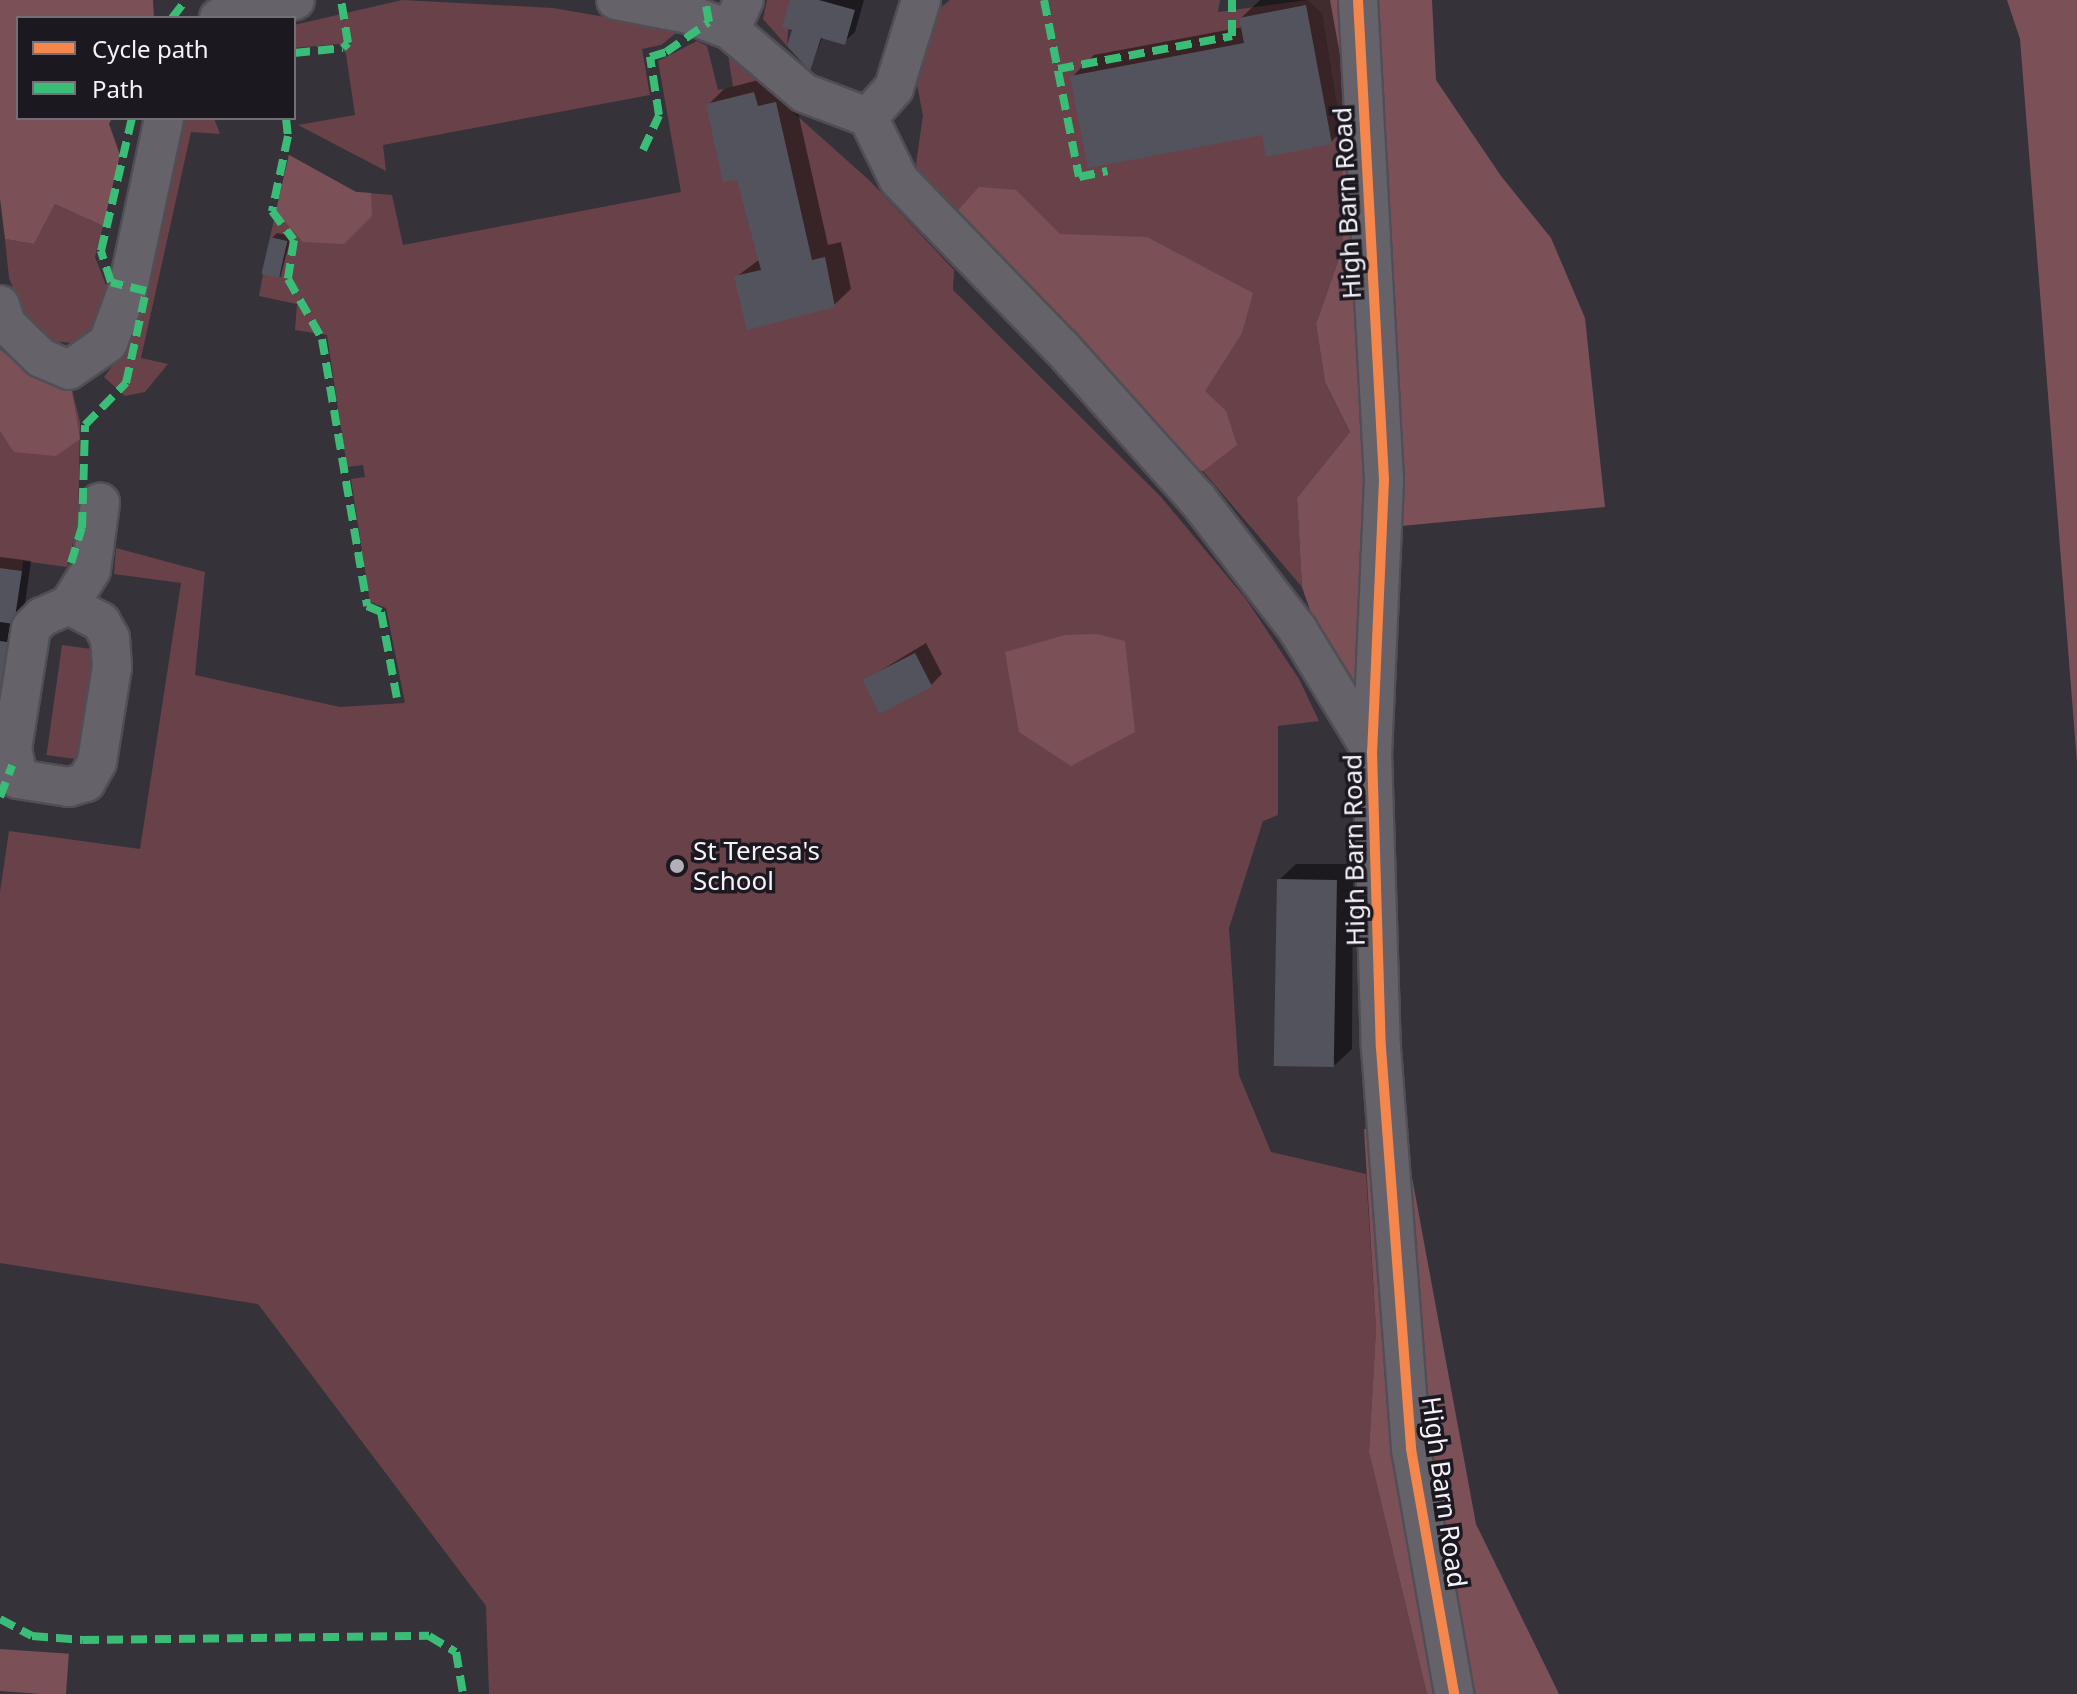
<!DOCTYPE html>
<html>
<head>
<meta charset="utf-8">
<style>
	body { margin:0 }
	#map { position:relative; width:2077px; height:1694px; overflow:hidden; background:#36323a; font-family:"Noto Sans",sans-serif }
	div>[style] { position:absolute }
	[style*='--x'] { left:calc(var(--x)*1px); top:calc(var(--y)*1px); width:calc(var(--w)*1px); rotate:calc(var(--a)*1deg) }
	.green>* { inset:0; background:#694249; transform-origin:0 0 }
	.forest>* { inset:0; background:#7b5157; transform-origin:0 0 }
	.shadow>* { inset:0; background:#0007 }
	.building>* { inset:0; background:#53535e; transform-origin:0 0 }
	.roads { filter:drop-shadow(2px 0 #514e56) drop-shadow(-2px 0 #514e56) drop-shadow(0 2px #514e56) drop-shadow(0 -2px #514e56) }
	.minor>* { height:38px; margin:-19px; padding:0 19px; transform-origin:19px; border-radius:19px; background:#656269 }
	.quiet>* { height:8px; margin-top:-4px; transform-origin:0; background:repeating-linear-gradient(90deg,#3abd76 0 16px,transparent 0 24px) }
	.cycleway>* { height:10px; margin:-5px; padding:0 5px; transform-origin:5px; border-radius:5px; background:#f5874c }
	.dots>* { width:22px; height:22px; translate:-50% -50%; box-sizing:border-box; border:4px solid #1b181f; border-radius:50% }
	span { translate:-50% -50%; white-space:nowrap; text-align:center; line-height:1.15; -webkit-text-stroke:7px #1b181f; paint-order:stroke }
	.street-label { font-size:26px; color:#f6f2fc }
	.poi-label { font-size:26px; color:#f6f2fc }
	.left { translate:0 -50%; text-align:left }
	.legend { position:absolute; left:16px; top:16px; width:280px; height:104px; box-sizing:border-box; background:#1b181f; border:2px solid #736f77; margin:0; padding:10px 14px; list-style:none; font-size:24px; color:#f6f2fc }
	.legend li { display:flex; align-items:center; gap:16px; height:40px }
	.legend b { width:40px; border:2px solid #736f77 }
</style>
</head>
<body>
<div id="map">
	<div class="green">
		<i style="clip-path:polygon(402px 0,553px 8px,680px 30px,661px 45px,642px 49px,650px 95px,383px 145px,386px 171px,298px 125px,355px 115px,346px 54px,339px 44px,294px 48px,294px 25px)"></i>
		<i style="clip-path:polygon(767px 0,790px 0,787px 46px,763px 19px)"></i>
		<i style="clip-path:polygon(950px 0,1220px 0,1218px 12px,1307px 0,1322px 14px,1342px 137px,1343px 247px,1316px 324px,1325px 382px,1350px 432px,1297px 498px,1302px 587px,1203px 471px,1177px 464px,920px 180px,916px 164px,923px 115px,917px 85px,936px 11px)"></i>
		<i style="clip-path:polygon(697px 41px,707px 46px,718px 90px,733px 87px,728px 54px,870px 181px,954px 270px,953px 290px,1161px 497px,1246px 599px,1299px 679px,1319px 721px,1278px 726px,1278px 815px,1263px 821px,1229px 928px,1239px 1075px,1271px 1152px,1366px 1174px,1376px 1329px,1369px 1452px,1427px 1694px,489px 1694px,486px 1606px,258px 1304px,0 1263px,0 892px,9px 831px,140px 849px,181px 583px,114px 574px,116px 548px,205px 572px,195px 675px,340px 707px,405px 703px,386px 608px,370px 602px,351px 479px,365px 477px,363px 465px,347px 467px,327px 335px,295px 330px,297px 304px,259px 296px,263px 274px,281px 277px,288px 241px,270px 237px,289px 155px,356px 192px,392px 195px,403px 245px,681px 192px,658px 61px)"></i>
		<i style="clip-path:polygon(190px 118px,214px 118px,220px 134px,191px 132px,141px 358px,168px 364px,145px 392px,125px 396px,104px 377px,125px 350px,180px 122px)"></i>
		<i style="clip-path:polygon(55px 204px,103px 226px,95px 257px,108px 290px,97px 326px,73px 343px,49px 341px,23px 313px,9px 278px,5px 239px,34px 244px)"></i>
		<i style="clip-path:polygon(0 347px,37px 377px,71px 386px,80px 422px,78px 521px,67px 567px,23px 561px,22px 571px,0 568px)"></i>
		<i style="left:62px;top:645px;width:42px;height:111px;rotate:8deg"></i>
	</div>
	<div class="forest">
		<i style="clip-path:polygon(0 0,153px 0,154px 18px,18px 18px,18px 118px,112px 118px,109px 124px,120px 155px,103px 226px,55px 204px,34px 244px,5px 239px,0 198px)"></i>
		<i style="clip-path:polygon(1307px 0,1346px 0,1370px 478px,1358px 695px,1325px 653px,1302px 587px,1297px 498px,1350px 432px,1325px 382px,1316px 324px,1343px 247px,1342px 137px,1322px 14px)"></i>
		<i style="clip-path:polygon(1373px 0,1432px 0,1436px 80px,1501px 176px,1551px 238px,1585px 318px,1605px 507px,1401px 526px)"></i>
		<i style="clip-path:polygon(2007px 0,2077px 0,2077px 763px,2020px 39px)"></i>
		<i style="clip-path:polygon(289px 155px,356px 192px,371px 193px,372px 216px,344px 244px,303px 242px,276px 211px)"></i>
		<i style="clip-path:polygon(979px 187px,1016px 190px,1060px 234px,1147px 237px,1253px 293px,1242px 333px,1205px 391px,1226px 411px,1237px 445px,1203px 471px,1177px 464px,952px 217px)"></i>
		<i style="clip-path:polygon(0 350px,37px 377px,71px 386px,80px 439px,56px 456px,14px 452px,0 431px)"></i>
		<i style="clip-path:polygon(1097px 634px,1125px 641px,1135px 732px,1071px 766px,1019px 732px,1005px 652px,1065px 635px)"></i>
		<i style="clip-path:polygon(1402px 1123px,1476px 1524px,1559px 1694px,1427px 1694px,1369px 1452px,1376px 1329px,1364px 1129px)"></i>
		<i style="left:0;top:1649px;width:69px;height:42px;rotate:4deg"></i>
	</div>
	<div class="shadow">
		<i style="clip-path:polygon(792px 0,864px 0,855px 32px,844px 42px,823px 36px,810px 68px,794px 31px)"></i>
		<i style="clip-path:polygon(1260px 0,1330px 0,1352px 120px,1331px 142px,1263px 133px,1072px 77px,1094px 55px,1243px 27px,1241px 18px)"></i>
		<i style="clip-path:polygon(770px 77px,792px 86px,828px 245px,841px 242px,851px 289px,834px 305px,736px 277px,760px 259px,739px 177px,708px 105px,724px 89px)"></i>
		<i style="clip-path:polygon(277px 233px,292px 236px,280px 275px,272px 238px)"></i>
		<i style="clip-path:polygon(0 557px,31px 561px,24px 611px,11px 625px,29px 628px,0 783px)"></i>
		<i style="clip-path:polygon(926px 643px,942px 674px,931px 685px,865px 680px)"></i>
		<i style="clip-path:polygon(1296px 864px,1353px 864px,1352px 1049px,1335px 1065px,1279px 880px)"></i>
	</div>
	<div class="building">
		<i style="clip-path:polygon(790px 0,819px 0,855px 10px,845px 45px,821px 38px,810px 71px,787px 46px,792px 30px,782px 27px)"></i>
		<i style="clip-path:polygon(1306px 5px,1332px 144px,1266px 157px,1262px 135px,1088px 168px,1070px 76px,1244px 43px,1239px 18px)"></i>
		<i style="clip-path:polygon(754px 92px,758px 106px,776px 102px,812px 260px,825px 257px,835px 307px,747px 330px,734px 276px,761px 270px,737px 180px,723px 182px,706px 104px)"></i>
		<i style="left:270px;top:237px;width:18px;height:38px;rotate:13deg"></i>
		<i style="clip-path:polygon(0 568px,22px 571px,14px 624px,0 622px)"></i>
		<i style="clip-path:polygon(0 641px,13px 643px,0 715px)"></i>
		<i style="left:915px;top:653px;width:38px;height:59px;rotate:63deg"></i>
		<i style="left:1277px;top:879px;width:60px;height:187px;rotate:1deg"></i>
	</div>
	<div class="roads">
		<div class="minor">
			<i style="--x:616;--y:0;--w:73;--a:11"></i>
			<i style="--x:688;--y:14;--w:45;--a:20.9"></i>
			<i style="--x:730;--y:30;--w:97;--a:40.4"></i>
			<i style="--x:804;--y:93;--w:68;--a:20.6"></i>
			<i style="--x:868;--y:117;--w:70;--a:63.8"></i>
			<i style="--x:899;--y:180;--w:234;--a:45.9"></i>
			<i style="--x:1062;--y:348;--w:204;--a:48.2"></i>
			<i style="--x:1198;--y:500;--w:164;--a:52.4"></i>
			<i style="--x:1298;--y:630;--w:142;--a:58.6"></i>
			<i style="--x:1358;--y:0;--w:481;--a:86.9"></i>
			<i style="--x:1384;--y:480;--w:271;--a:92.5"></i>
			<i style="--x:1372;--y:751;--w:297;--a:88.3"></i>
			<i style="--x:1381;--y:1048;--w:402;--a:85.7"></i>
			<i style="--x:1411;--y:1449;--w:249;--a:80"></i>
			<i style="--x:219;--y:18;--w:78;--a:-13.3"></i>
			<i style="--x:730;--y:30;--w:33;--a:-65"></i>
			<i style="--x:868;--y:117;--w:39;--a:-48"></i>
			<i style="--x:894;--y:88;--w:92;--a:-72.9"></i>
			<i style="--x:0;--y:305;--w:20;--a:72"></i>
			<i style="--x:6;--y:324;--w:49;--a:44.2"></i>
			<i style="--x:41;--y:358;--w:30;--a:23"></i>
			<i style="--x:69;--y:370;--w:47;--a:-34.7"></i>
			<i style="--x:108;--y:343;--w:59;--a:-70"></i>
			<i style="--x:128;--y:288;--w:174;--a:-78"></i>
			<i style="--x:69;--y:605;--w:36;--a:28"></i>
			<i style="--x:101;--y:622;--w:18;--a:61"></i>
			<i style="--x:110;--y:638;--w:29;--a:86"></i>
			<i style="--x:112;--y:667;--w:96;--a:99"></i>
			<i style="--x:97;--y:762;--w:23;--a:119"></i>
			<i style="--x:86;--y:782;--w:18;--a:164"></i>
			<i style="--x:69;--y:787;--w:52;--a:-171.1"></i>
			<i style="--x:18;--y:779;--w:31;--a:-101"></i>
			<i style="--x:12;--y:749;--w:122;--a:-81.1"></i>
			<i style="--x:31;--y:628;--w:16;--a:-45"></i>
			<i style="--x:42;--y:617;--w:30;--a:-24"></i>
			<i style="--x:69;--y:605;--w:41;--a:-57.8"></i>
			<i style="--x:91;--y:570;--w:68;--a:-82.3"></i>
		</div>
	</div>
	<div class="quiet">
		<i style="--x:1044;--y:0;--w:180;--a:78.8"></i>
		<i style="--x:1079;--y:177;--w:29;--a:-12"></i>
		<i style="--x:172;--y:18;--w:23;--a:-52"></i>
		<i style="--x:294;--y:53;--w:49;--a:-5.8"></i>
		<i style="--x:343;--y:48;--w:7;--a:-45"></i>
		<i style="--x:348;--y:43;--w:44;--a:-99.2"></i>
		<i style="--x:1058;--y:69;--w:177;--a:-10.7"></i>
		<i style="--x:1232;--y:36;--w:36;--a:-90"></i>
		<i style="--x:286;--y:118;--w:18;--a:84"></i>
		<i style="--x:288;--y:136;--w:77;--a:102"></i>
		<i style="--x:272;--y:211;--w:36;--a:53"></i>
		<i style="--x:294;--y:240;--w:39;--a:99"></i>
		<i style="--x:288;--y:279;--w:69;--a:60.5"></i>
		<i style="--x:322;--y:339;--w:271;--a:80.4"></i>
		<i style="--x:367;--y:606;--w:15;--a:23"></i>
		<i style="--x:381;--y:612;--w:87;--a:79.5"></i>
		<i style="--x:643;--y:150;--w:38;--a:-65"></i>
		<i style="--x:659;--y:115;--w:59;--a:-98.8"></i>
		<i style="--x:650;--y:57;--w:17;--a:-17"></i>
		<i style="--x:666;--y:52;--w:52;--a:-34.9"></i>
		<i style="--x:709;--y:22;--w:22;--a:-100"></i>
		<i style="--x:71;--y:563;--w:37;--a:-73"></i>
		<i style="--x:82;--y:528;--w:103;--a:-88.3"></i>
		<i style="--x:85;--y:425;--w:59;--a:-45.7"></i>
		<i style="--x:126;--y:383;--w:94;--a:-77.7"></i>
		<i style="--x:146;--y:291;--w:36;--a:-166"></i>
		<i style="--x:111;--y:282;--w:33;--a:-108"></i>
		<i style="--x:101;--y:251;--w:137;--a:-76.9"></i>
		<i style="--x:0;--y:797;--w:34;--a:-69"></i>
		<i style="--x:0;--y:1619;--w:36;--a:28"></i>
		<i style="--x:32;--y:1636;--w:51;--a:4.5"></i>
		<i style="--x:83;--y:1640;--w:346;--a:-0.7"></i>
		<i style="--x:429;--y:1636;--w:31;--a:31"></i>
		<i style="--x:456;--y:1652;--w:43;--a:80.5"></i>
	</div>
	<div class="cycleway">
		<i style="--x:1358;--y:0;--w:481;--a:86.9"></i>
		<i style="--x:1384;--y:480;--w:271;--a:92.5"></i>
		<i style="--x:1372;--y:751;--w:297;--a:88.3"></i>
		<i style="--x:1381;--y:1048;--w:402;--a:85.7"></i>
		<i style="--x:1411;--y:1449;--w:249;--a:80"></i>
	</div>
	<div class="dots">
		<i style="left:677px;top:866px;background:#b3afb8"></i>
	</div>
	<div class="street-label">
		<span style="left:1347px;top:203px;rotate:-93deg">High Barn Road</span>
		<span style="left:1354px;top:850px;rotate:-91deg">High Barn Road</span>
		<span style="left:1444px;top:1492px;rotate:82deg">High Barn Road</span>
	</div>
	<div class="poi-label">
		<span class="left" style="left:693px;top:866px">St Teresa's<br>School</span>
	</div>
	<ul class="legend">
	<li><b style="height:10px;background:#f5874c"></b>Cycle path</li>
	<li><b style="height:10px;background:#3abd76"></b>Path</li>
	</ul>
</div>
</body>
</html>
